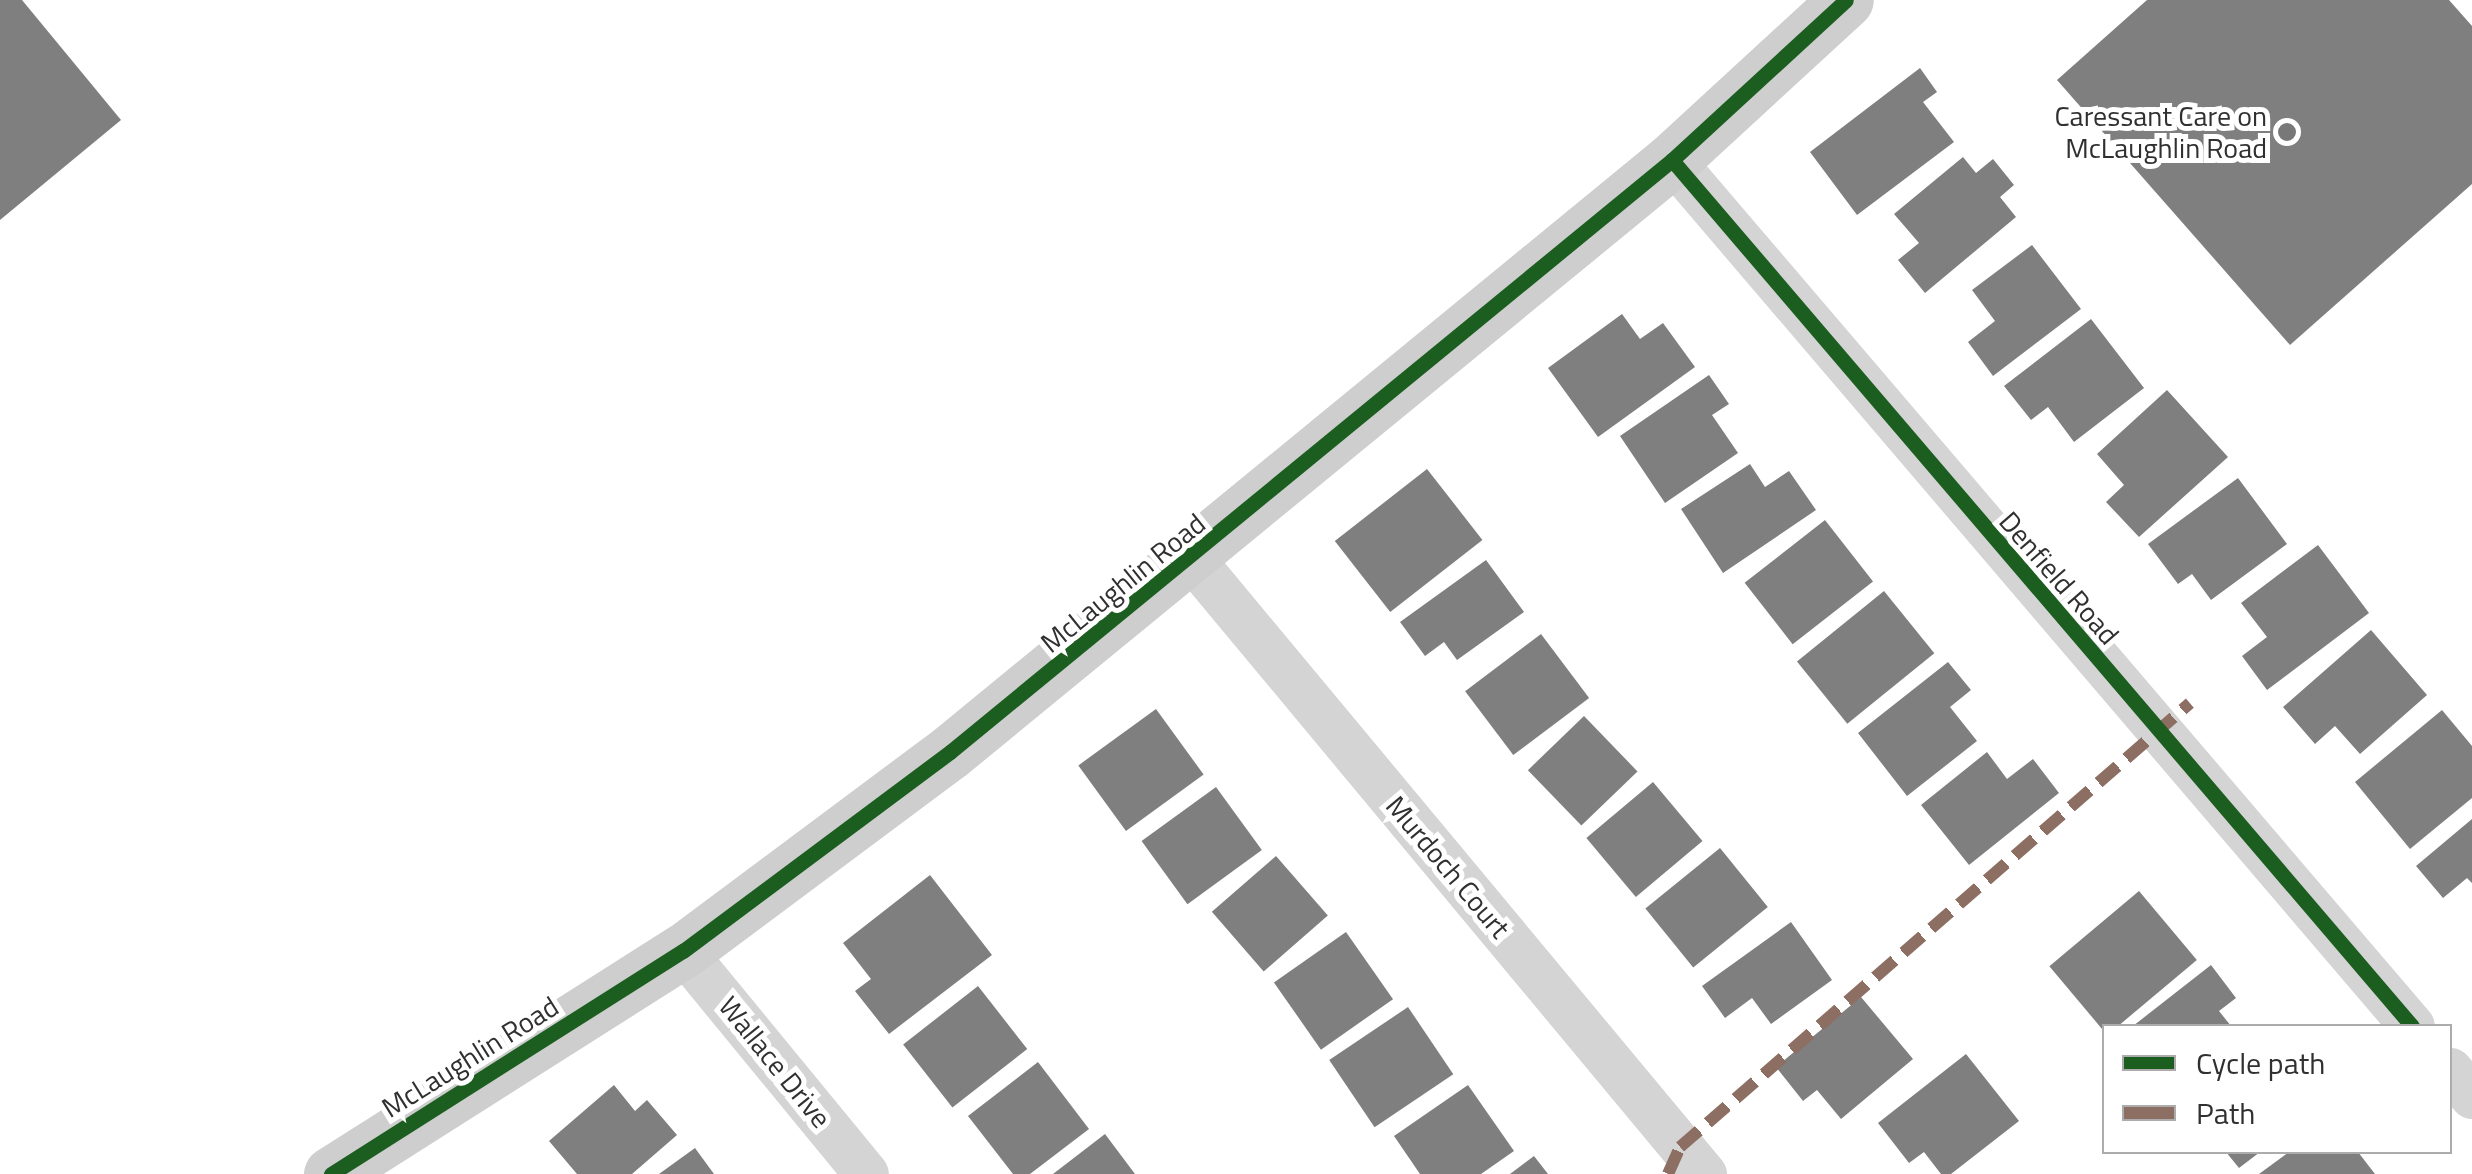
<!DOCTYPE html>
<html>
<head>
<meta charset="utf-8">
<style>
	body { margin:0 }
	#map { position:relative; width:2472px; height:1174px; overflow:hidden; background:#fff; font-family:"Titillium Web",sans-serif }
	div>[style] { position:absolute }
	[style*='--x'] { left:calc(var(--x)*1px); top:calc(var(--y)*1px); width:calc(var(--w)*1px); rotate:calc(var(--a)*1deg) }
	.building>* { inset:0; background:#7f7f7f; transform-origin:0 0 }
	.street>* { height:45px; margin:-22.5px; padding:0 22.5px; transform-origin:22.5px; border-radius:22.5px; background:#d4d4d4 }
	.secondary>* { height:55px; margin:-27.5px; padding:0 27.5px; transform-origin:27.5px; border-radius:27.5px; background:#cecece }
	.quiet>* { height:12px; margin-top:-6px; transform-origin:0; background:repeating-linear-gradient(90deg,#8d6e63 0 25px,transparent 0 37px) }
	.cycleway>* { height:15px; margin:-7.5px; padding:0 7.5px; transform-origin:7.5px; border-radius:7.5px; background:#1b5e20 }
	.dots>* { width:28px; height:28px; translate:-50% -50%; box-sizing:border-box; border:5px solid #fff; border-radius:50% }
	span { translate:-50% -50%; white-space:nowrap; text-align:center; line-height:1.15; -webkit-text-stroke:10px #fff; paint-order:stroke }
	.poi-label { font-size:28px; color:#303030 }
	.right { translate:-100% -50%; text-align:right }
	.street-label { font-size:28px; color:#303030 }
	.legend { position:absolute; left:2102px; top:1024px; width:350px; height:130px; box-sizing:border-box; background:#fff; border:2px solid #acacac; margin:0; padding:12px 18px; list-style:none; font-size:30px; color:#303030 }
	.legend li { display:flex; align-items:center; gap:20px; height:50px }
	.legend b { width:50px; border:2px solid #acacac }
</style>
</head>
<body>
<div id="map">
	<div class="building">
		<i style="clip-path:polygon(0 0,22px 0,121px 120px,0 220px)"></i>
		<i style="clip-path:polygon(2147px 0,2449px 0,2472px 26px,2472px 184px,2290px 345px,2057px 80px)"></i>
		<i style="clip-path:polygon(1920px 68px,1937px 92px,1923px 102px,1954px 142px,1857px 215px,1810px 152px)"></i>
		<i style="clip-path:polygon(1963px 157px,1976px 173px,1993px 159px,2014px 185px,2000px 197px,2016px 217px,1925px 293px,1898px 260px,1919px 243px,1894px 214px)"></i>
		<i style="clip-path:polygon(2032px 245px,2081px 309px,1993px 376px,1968px 342px,1995px 321px,1972px 290px)"></i>
		<i style="clip-path:polygon(1622px 314px,1640px 339px,1663px 323px,1695px 367px,1598px 437px,1548px 368px)"></i>
		<i style="clip-path:polygon(2091px 319px,2144px 388px,2074px 442px,2048px 407px,2031px 420px,2004px 386px)"></i>
		<i style="clip-path:polygon(1709px 375px,1729px 404px,1712px 415px,1738px 453px,1665px 503px,1620px 436px)"></i>
		<i style="clip-path:polygon(2167px 390px,2228px 457px,2139px 537px,2106px 502px,2124px 485px,2097px 454px)"></i>
		<i style="clip-path:polygon(1750px 464px,1765px 487px,1789px 471px,1816px 510px,1723px 573px,1681px 509px)"></i>
		<i style="left:1427px;top:469px;width:90px;height:117px;rotate:52deg"></i>
		<i style="clip-path:polygon(2238px 478px,2287px 544px,2211px 600px,2192px 574px,2178px 584px,2148px 544px)"></i>
		<i style="left:1825px;top:520px;width:78px;height:102px;rotate:52deg"></i>
		<i style="clip-path:polygon(2318px 545px,2369px 613px,2267px 690px,2242px 656px,2267px 637px,2241px 603px)"></i>
		<i style="clip-path:polygon(1486px 560px,1524px 612px,1457px 660px,1444px 642px,1425px 656px,1400px 622px)"></i>
		<i style="left:1884px;top:591px;width:80px;height:112px;rotate:51deg"></i>
		<i style="clip-path:polygon(2371px 630px,2427px 695px,2360px 754px,2335px 726px,2315px 744px,2283px 707px)"></i>
		<i style="left:1541px;top:634px;width:80px;height:95px;rotate:53deg"></i>
		<i style="clip-path:polygon(1948px 662px,1971px 690px,1950px 707px,1977px 741px,1907px 796px,1858px 733px)"></i>
		<i style="left:1156px;top:709px;width:81px;height:96px;rotate:54deg"></i>
		<i style="clip-path:polygon(2442px 710px,2472px 746px,2472px 798px,2410px 849px,2355px 782px)"></i>
		<i style="left:1584px;top:716px;width:77px;height:78px;rotate:46deg"></i>
		<i style="clip-path:polygon(1987px 752px,2007px 779px,2033px 759px,2059px 793px,1969px 865px,1921px 805px)"></i>
		<i style="left:1653px;top:782px;width:77px;height:87px;rotate:50deg"></i>
		<i style="left:1216px;top:787px;width:78px;height:92px;rotate:54deg"></i>
		<i style="clip-path:polygon(2472px 819px,2472px 883px,2467px 878px,2443px 898px,2416px 866px)"></i>
		<i style="left:1720px;top:848px;width:76px;height:96px;rotate:51deg"></i>
		<i style="left:1276px;top:856px;width:79px;height:85px;rotate:49deg"></i>
		<i style="clip-path:polygon(930px 875px,992px 955px,889px 1034px,855px 991px,871px 979px,843px 943px)"></i>
		<i style="left:2139px;top:891px;width:90px;height:117px;rotate:50deg"></i>
		<i style="clip-path:polygon(1791px 922px,1832px 980px,1771px 1024px,1752px 998px,1725px 1018px,1702px 986px)"></i>
		<i style="left:1346px;top:932px;width:82px;height:88px;rotate:55deg"></i>
		<i style="clip-path:polygon(2211px 965px,2236px 998px,2219px 1011px,2231px 1026px,2133px 1026px)"></i>
		<i style="left:978px;top:986px;width:80px;height:95px;rotate:52deg"></i>
		<i style="clip-path:polygon(1861px 997px,1913px 1059px,1841px 1119px,1817px 1090px,1803px 1101px,1776px 1067px)"></i>
		<i style="left:1408px;top:1007px;width:81px;height:95px;rotate:56deg"></i>
		<i style="clip-path:polygon(1966px 1054px,2019px 1121px,1951px 1174px,1941px 1174px,1924px 1152px,1909px 1163px,1878px 1123px)"></i>
		<i style="clip-path:polygon(1038px 1062px,1089px 1129px,1030px 1174px,1013px 1174px,968px 1116px)"></i>
		<i style="clip-path:polygon(614px 1085px,635px 1111px,647px 1100px,677px 1135px,632px 1174px,577px 1174px,549px 1141px)"></i>
		<i style="clip-path:polygon(1468px 1085px,1514px 1151px,1481px 1174px,1420px 1174px,1394px 1136px)"></i>
		<i style="clip-path:polygon(1105px 1134px,1135px 1174px,1053px 1174px)"></i>
		<i style="clip-path:polygon(695px 1148px,714px 1174px,659px 1174px)"></i>
		<i style="clip-path:polygon(2226px 1152px,2260px 1152px,2239px 1168px)"></i>
		<i style="clip-path:polygon(2289px 1152px,2358px 1152px,2375px 1174px,2259px 1174px)"></i>
		<i style="clip-path:polygon(1534px 1156px,1548px 1174px,1510px 1174px)"></i>
	</div>
	<div class="street">
		<i style="--x:1672;--y:160;--w:1139;--a:49.49"></i>
		<i style="--x:1193;--y:560;--w:799;--a:50.23"></i>
		<i style="--x:683;--y:951;--w:288;--a:50.6"></i>
		<i style="--x:2450;--y:1070;--w:34;--a:50"></i>
	</div>
	<div class="secondary">
		<i style="--x:331;--y:1174;--w:417;--a:-32.4"></i>
		<i style="--x:683;--y:951;--w:333;--a:-36.7"></i>
		<i style="--x:950;--y:752;--w:934;--a:-39.35"></i>
		<i style="--x:1672;--y:160;--w:236;--a:-42.6"></i>
	</div>
	<div class="quiet">
		<i style="--x:1668;--y:1174;--w:30;--a:-66"></i>
		<i style="--x:1680;--y:1147;--w:676;--a:-41.04"></i>
	</div>
	<div class="cycleway">
		<i style="--x:1672;--y:160;--w:1139;--a:49.49"></i>
		<i style="--x:331;--y:1174;--w:417;--a:-32.4"></i>
		<i style="--x:683;--y:951;--w:333;--a:-36.7"></i>
		<i style="--x:950;--y:752;--w:934;--a:-39.35"></i>
		<i style="--x:1672;--y:160;--w:236;--a:-42.6"></i>
	</div>
	<div class="dots">
		<i style="left:2287px;top:132px;background:#787878"></i>
	</div>
	<div class="poi-label">
		<span class="right" style="left:2267px;top:132px">Caressant Care on<br>McLaughlin Road</span>
	</div>
	<div class="street-label">
		<span style="left:2059px;top:578px;rotate:49deg">Denfield Road</span>
		<span style="left:1123px;top:583px;rotate:-39deg">McLaughlin Road</span>
		<span style="left:1448px;top:867px;rotate:50deg">Murdoch Court</span>
		<span style="left:470px;top:1057px;rotate:-32deg">McLaughlin Road</span>
		<span style="left:775px;top:1062px;rotate:51deg">Wallace Drive</span>
	</div>
	<ul class="legend">
	<li><b style="height:12px;background:#1b5e20"></b>Cycle path</li>
	<li><b style="height:12px;background:#8d6e63"></b>Path</li>
	</ul>
</div>
</body>
</html>
